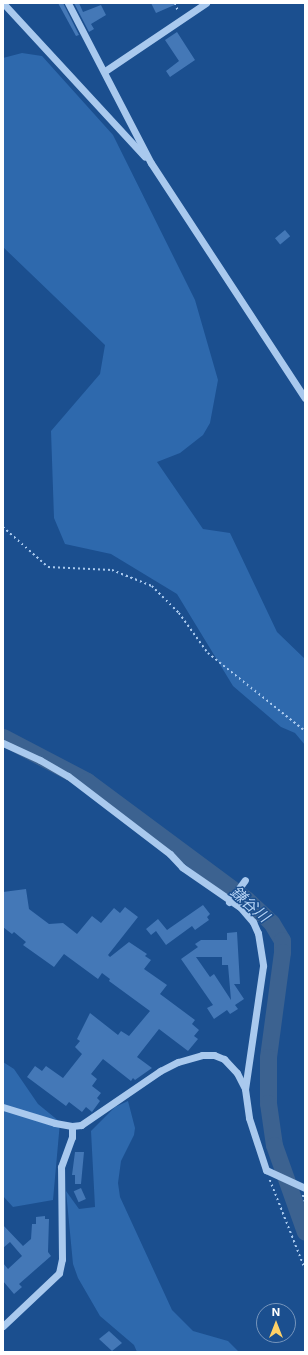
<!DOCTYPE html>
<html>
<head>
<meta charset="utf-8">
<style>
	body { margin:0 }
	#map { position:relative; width:308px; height:1355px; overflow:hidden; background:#1b4f8f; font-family:Inter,"Noto Sans JP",sans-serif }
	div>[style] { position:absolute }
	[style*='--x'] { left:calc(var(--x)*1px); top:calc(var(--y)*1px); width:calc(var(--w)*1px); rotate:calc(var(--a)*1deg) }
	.green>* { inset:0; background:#2e69ad }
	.river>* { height:17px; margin:-8.5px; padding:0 8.5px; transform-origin:8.5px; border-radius:8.5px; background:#3c6290 }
	.building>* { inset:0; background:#4478b7; transform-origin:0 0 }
	.path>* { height:1.5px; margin-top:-0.75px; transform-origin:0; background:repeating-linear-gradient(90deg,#a9c9ee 0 2px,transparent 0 5px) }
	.minor>* { height:7px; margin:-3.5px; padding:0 3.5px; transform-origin:3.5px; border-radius:3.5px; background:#a9c9ee }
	span { translate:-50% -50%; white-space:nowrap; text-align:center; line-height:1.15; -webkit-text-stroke:3px #1b4f8f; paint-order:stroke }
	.water-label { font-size:15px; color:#b5d3f5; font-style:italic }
	.frame { position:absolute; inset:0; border:4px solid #fff; pointer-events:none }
	.north { position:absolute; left:256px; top:1303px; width:40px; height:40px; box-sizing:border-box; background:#1b4f8f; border:1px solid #7695bc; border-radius:50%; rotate:0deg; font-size:11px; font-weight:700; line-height:16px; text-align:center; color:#fff }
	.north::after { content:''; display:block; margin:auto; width:14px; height:18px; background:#ffd166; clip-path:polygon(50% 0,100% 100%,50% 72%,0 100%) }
</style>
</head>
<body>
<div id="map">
	<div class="green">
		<i style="clip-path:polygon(22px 53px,42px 56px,113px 135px,195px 300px,218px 380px,210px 423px,203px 435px,180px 453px,157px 462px,203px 529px,230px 533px,277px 632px,305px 659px,305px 745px,295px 733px,281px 727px,233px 686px,177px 594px,111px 554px,65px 544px,54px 518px,51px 431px,100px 374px,105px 345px,3px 247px,3px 58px)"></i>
		<i style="clip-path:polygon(3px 1062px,14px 1069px,38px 1104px,60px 1122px,53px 1200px,13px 1207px,3px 1196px)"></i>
		<i style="clip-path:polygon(128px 1101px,135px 1128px,134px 1135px,121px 1161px,118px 1183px,120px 1197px,172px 1310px,193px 1331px,228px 1341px,239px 1352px,137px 1352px,134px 1345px,100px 1316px,78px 1278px,73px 1264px,66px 1191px,79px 1209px,95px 1207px,91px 1131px,115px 1107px)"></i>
	</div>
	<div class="river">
		<i style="--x:3;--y:737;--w:95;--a:27.6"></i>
		<i style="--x:87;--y:781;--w:198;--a:36.6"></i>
		<i style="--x:246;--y:899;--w:34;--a:43"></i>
		<i style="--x:271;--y:922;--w:21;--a:59"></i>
		<i style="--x:282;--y:940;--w:12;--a:90"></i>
		<i style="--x:282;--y:952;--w:106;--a:97.6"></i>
		<i style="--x:268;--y:1057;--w:46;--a:90"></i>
		<i style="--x:268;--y:1103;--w:42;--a:81.9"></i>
		<i style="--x:274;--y:1145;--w:92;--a:70.4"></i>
	</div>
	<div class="building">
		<i style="clip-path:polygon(58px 3px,63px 3px,79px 35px,76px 36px)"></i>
		<i style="clip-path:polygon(74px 3px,79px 3px,83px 12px,101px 5px,106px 15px,91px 24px,94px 29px,89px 32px)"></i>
		<i style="clip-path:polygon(151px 3px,179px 3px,156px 13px)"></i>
		<i style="clip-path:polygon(177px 32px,195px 60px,170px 77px,166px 71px,179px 61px,165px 40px)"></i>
		<i style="left:285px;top:230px;width:8px;height:13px;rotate:50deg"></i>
		<i style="clip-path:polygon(26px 889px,29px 909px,49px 924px,63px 923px,77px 934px,92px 916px,101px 923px,114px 908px,120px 913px,125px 907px,138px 917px,108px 955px,110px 957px,129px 942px,147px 954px,145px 956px,151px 960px,144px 969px,167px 985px,160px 994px,195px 1020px,192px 1024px,199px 1030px,194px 1036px,198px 1039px,188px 1051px,159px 1029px,137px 1057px,152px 1068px,135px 1080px,133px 1078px,131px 1081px,103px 1059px,91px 1074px,97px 1079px,92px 1086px,101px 1093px,97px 1098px,100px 1101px,92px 1112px,86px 1107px,82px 1112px,69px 1102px,66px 1106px,27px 1077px,35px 1066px,42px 1071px,46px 1066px,63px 1078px,82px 1054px,75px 1047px,80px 1041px,77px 1039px,90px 1013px,118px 1035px,121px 1031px,129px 1036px,150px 1011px,109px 981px,110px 979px,102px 973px,98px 979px,64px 954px,54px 967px,23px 945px,26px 942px,14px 932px,12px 934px,3px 927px,3px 892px)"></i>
		<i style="clip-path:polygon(203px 905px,210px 914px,207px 917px,209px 920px,195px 930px,192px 926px,166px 945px,156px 931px,151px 935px,146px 929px,158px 919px,167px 930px)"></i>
		<i style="clip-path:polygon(evenodd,237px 932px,240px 984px,234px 984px,244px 999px,235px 1005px,238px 1009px,230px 1014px,227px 1010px,214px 1019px,207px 1008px,213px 1005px,181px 959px,198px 947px,195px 944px,201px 940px,227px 940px,227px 933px,237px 932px,196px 957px,222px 957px,222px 965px,228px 965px,231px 1000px,214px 974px,210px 977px,196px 957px)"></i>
		<i style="clip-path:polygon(75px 1152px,84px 1152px,81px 1184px,75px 1184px,75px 1175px,72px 1175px)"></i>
		<i style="left:81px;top:1188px;width:12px;height:8px;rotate:66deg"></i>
		<i style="clip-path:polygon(45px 1216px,45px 1219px,49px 1219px,48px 1252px,51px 1256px,19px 1284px,22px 1287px,14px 1294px,3px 1281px,3px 1263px,8px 1269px,22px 1256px,10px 1242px,3px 1248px,3px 1225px,23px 1246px,31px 1239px,32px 1224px,36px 1224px,36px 1217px)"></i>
		<i style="clip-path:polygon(109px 1331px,122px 1343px,112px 1351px,99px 1339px)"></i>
	</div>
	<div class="path">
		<i style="--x:175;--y:3;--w:9;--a:69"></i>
		<i style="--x:3;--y:527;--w:60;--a:41.6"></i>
		<i style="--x:48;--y:567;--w:64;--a:2.7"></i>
		<i style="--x:112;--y:570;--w:43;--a:21.8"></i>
		<i style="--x:152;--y:586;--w:38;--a:45"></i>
		<i style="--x:179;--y:613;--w:49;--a:54.1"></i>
		<i style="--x:208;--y:653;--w:124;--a:38.8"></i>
		<i style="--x:270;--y:1180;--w:96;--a:68.5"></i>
		<i style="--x:303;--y:1195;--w:7;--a:74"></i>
	</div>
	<div class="minor">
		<i style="--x:3;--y:3;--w:209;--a:47.3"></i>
		<i style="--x:68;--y:3;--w:180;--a:62.6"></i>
		<i style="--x:151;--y:163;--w:281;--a:56.8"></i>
		<i style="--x:105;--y:71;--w:122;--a:-34"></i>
		<i style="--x:3;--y:743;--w:41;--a:24.7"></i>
		<i style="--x:40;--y:760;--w:32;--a:30"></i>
		<i style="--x:68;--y:776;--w:128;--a:37.4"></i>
		<i style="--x:170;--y:854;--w:18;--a:47"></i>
		<i style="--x:182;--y:867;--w:70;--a:34.6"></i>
		<i style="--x:240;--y:907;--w:20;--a:49"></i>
		<i style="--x:253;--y:922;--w:12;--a:66"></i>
		<i style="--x:258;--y:933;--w:33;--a:81"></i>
		<i style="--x:263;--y:966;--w:124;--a:98.3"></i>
		<i style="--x:245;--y:1089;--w:29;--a:82"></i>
		<i style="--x:249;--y:1118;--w:55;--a:71.9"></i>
		<i style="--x:266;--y:1170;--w:43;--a:24.8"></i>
		<i style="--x:229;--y:902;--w:27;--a:-54"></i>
		<i style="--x:3;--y:1107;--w:54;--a:17.1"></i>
		<i style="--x:55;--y:1123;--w:17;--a:10"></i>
		<i style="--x:72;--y:1126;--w:9;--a:-6"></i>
		<i style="--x:81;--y:1125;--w:96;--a:-34.4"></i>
		<i style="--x:160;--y:1071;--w:20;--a:-27"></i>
		<i style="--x:178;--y:1062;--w:25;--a:-16"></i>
		<i style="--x:202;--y:1055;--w:12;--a:0"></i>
		<i style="--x:214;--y:1055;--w:11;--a:22"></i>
		<i style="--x:224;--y:1059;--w:19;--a:47"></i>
		<i style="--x:237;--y:1073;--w:16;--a:63"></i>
		<i style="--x:3;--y:1326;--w:77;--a:-43.4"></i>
		<i style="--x:59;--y:1273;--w:14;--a:-78"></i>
		<i style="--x:62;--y:1259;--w:92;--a:-90.6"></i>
		<i style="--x:61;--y:1167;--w:32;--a:-70"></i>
		<i style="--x:72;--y:1137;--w:11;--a:-90"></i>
	</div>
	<div class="water-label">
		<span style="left:250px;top:904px;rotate:41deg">鎌谷川</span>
	</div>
	<div class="frame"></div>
	<div class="north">N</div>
</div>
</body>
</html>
